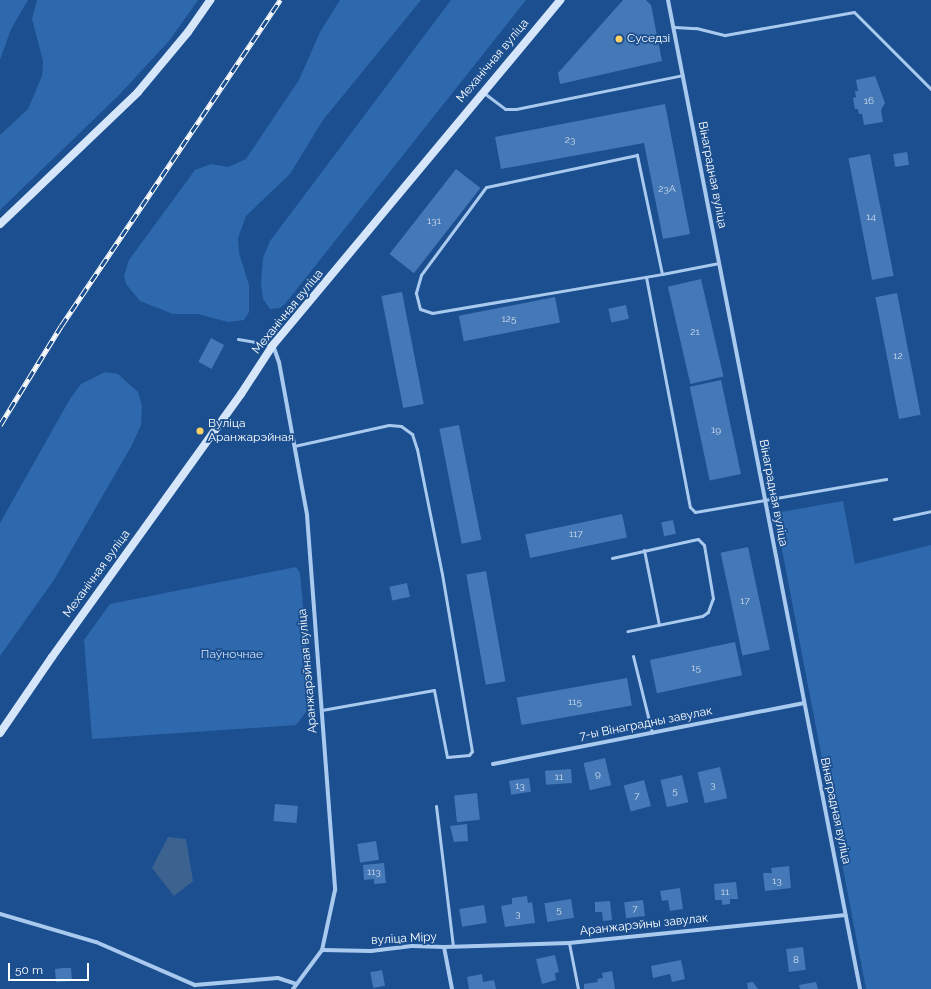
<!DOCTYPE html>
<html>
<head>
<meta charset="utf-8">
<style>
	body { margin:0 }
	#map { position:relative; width:931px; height:989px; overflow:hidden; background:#1b4f8f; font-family:Raleway,sans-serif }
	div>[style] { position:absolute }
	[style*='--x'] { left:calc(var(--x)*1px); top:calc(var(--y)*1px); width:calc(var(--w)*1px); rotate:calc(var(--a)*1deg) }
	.green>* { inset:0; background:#2e69ad }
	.water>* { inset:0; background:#3c6290 }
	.building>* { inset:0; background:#4478b7; transform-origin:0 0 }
	.lane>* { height:3px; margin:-1.5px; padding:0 1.5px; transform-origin:1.5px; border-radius:1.5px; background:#a9c9ee }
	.street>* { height:4px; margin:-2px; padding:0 2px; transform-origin:2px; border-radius:2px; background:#a9c9ee }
	.secondary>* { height:8px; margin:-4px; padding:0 4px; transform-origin:4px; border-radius:4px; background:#d6e6fa }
	.rail>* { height:4.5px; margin-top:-2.25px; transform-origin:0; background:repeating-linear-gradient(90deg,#1b4f8f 0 9px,#fff 0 18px); box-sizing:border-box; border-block:1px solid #fff }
	.dots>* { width:11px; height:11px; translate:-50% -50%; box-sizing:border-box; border:2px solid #1b4f8f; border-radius:50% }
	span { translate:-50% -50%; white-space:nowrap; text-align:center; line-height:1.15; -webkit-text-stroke:3.5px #1b4f8f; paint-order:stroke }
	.number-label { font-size:10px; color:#d0dded }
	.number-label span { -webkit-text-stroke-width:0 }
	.poi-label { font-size:12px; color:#fff }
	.left { translate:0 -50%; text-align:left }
	.street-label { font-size:12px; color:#fff }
	.park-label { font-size:12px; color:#cfe3fa }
	.scale { position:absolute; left:8px; top:963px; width:81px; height:18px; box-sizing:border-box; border:2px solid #fff; border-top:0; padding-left:5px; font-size:12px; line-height:14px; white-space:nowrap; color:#fff; -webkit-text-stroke:3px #1b4f8f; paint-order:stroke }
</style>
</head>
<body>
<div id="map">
	<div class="green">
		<i style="clip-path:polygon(0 0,28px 0,11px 29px,0 60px)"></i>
		<i style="clip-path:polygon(37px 0,198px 0,169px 41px,119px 95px,0 210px,0 135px,28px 109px,42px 76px,43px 61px,32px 19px)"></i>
		<i style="clip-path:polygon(340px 0,421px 0,323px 120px,290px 174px,246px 216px,238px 238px,239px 253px,249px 285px,249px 312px,244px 320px,228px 322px,198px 314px,173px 314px,140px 301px,126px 284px,124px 276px,129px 260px,195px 170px,211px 164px,228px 167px,246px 159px,299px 80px,320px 32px)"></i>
		<i style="clip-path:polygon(451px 0,526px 0,285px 304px,280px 308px,270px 309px,263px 299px,261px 284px,263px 258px,270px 241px)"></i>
		<i style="clip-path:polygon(105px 372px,118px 374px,138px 392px,142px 406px,141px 425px,132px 445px,54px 580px,0 656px,0 523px,70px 399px,81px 384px)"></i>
		<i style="clip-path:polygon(843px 501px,855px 564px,931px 545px,931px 989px,866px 989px,775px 513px)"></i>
		<i style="clip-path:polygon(296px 567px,300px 573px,312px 704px,296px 725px,92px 739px,84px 640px,110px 604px)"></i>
	</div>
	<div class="water">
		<i style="clip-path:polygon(168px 837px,186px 839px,193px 881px,174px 896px,152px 868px)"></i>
	</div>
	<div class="building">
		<i style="clip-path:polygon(623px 0,646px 0,651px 5px,662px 61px,560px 84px,558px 73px)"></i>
		<i style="clip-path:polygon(875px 76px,885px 103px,881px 110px,883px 122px,864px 125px,862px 114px,859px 114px,858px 109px,855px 109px,853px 98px,856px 97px,855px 91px,858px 91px,856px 80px)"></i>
		<i style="clip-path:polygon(665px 104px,690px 234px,663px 239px,644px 143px,501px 169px,495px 137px)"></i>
		<i style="left:907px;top:152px;width:13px;height:14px;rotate:81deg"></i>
		<i style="left:870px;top:154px;width:124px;height:22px;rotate:79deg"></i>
		<i style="left:456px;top:169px;width:31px;height:108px;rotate:38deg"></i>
		<i style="left:701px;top:279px;width:100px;height:34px;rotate:77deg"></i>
		<i style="left:402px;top:292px;width:114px;height:21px;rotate:79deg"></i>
		<i style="left:897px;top:293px;width:124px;height:22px;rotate:79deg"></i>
		<i style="left:555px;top:297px;width:26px;height:98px;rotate:79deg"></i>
		<i style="left:626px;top:305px;width:14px;height:18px;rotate:78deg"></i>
		<i style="left:211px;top:338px;width:15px;height:27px;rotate:28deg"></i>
		<i style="left:721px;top:380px;width:96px;height:32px;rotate:78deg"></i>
		<i style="left:459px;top:425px;width:117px;height:20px;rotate:79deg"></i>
		<i style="left:622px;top:514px;width:24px;height:99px;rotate:78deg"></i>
		<i style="left:673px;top:520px;width:14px;height:12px;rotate:78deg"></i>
		<i style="left:748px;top:547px;width:105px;height:28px;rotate:78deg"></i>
		<i style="left:486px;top:571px;width:112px;height:20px;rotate:80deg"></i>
		<i style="left:407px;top:583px;width:14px;height:18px;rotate:78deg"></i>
		<i style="left:735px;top:642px;width:34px;height:87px;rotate:78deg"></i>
		<i style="left:627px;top:678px;width:28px;height:112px;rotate:80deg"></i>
		<i style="left:605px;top:758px;width:28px;height:22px;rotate:77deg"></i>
		<i style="left:720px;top:767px;width:32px;height:23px;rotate:77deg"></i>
		<i style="left:571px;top:769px;width:14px;height:26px;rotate:86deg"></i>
		<i style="left:682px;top:775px;width:28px;height:22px;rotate:77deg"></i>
		<i style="left:529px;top:778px;width:14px;height:20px;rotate:82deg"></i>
		<i style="left:644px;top:780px;width:27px;height:21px;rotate:75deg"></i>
		<i style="left:477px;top:793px;width:27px;height:23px;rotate:84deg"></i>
		<i style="left:275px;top:804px;width:23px;height:17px;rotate:5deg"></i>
		<i style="clip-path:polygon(467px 824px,468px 841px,454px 842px,450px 826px)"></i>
		<i style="left:376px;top:841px;width:19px;height:19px;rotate:81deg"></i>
		<i style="clip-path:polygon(384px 863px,386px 883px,374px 884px,374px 879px,364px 880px,363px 865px)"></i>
		<i style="clip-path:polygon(789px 866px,791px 888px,765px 891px,763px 873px,772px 873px,771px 868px)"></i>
		<i style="clip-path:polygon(736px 882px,738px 899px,730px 899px,730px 904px,722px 905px,722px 900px,715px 900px,714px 884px)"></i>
		<i style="clip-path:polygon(680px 888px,683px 909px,670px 911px,668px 900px,662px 901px,660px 891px)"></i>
		<i style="clip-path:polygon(527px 896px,528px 903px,532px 902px,535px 923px,505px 927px,501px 906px,512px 904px,512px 898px)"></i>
		<i style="left:571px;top:899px;width:19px;height:27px;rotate:81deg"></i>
		<i style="left:643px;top:900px;width:16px;height:19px;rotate:83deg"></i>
		<i style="clip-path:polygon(610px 901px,612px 920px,603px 921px,602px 912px,595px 912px,595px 902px)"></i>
		<i style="left:484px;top:905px;width:18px;height:25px;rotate:81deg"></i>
		<i style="left:803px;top:947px;width:23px;height:17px;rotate:83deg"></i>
		<i style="clip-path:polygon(555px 955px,559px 972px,555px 973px,556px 980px,542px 984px,536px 959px)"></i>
		<i style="clip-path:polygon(681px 960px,685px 979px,672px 982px,670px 974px,653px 978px,651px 966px)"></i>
		<i style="clip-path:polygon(63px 968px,71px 968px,72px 981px,56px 982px,55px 969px)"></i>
		<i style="left:382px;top:970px;width:16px;height:12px;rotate:79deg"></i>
		<i style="clip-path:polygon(612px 971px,615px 989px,584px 989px,584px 984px,598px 982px,597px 979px,603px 978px,602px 973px)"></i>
		<i style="clip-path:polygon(482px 974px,483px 982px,494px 980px,496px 989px,469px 989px,467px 977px)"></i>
		<i style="clip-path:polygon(753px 982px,758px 989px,748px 989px,747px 983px)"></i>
		<i style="clip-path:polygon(816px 982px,818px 989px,800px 989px,799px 985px)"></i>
	</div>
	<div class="lane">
		<i style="--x:674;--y:27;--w:22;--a:3"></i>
		<i style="--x:696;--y:28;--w:30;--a:14"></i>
		<i style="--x:725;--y:35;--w:131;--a:-10.1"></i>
		<i style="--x:854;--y:12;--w:109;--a:45"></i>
		<i style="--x:484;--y:93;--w:26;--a:37"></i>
		<i style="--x:505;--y:109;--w:11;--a:0"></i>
		<i style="--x:516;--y:109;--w:170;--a:-11.5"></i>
		<i style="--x:662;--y:274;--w:122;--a:-101.9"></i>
		<i style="--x:637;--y:155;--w:154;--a:168"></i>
		<i style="--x:486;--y:187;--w:109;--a:126.5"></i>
		<i style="--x:421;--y:275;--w:19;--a:106"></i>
		<i style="--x:416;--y:293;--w:16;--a:76"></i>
		<i style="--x:420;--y:309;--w:13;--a:18"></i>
		<i style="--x:432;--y:313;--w:233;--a:-9.6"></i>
		<i style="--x:662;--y:274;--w:58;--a:-10.9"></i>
		<i style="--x:646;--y:277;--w:234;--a:79.2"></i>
		<i style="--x:690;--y:507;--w:7;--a:45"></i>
		<i style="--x:695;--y:512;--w:194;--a:-9.8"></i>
		<i style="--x:238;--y:339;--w:34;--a:10"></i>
		<i style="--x:294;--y:446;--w:97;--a:-12.5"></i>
		<i style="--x:389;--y:425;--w:12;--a:5"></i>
		<i style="--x:401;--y:426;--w:14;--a:36"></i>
		<i style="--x:412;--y:434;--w:16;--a:72"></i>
		<i style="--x:417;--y:449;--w:127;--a:78.7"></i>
		<i style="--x:442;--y:574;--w:180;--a:80.4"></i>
		<i style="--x:472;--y:751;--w:5;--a:127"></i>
		<i style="--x:469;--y:755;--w:22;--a:175"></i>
		<i style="--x:447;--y:757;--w:68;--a:-101"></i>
		<i style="--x:434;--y:690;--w:114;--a:169.9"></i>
		<i style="--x:894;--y:519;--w:38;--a:-12"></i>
		<i style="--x:644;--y:550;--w:76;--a:78.7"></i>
		<i style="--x:612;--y:558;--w:83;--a:-12.5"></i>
		<i style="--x:693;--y:540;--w:5;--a:-11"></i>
		<i style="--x:698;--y:539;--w:8;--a:45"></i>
		<i style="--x:704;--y:545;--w:54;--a:80.4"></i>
		<i style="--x:713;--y:598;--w:15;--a:110"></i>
		<i style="--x:708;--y:612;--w:7;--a:146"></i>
		<i style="--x:702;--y:616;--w:76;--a:168.5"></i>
		<i style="--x:633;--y:656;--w:79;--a:76.1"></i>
		<i style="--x:436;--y:806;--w:141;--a:83.1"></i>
		<i style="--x:569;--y:943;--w:47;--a:78.9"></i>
	</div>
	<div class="street">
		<i style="--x:668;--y:0;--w:1007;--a:79.01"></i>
		<i style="--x:273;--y:345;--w:18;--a:71"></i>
		<i style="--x:279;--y:362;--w:156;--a:79.6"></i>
		<i style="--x:307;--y:515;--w:376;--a:85.7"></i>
		<i style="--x:335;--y:890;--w:61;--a:102.2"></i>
		<i style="--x:322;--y:950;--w:49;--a:126.6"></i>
		<i style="--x:493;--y:764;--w:316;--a:-11.1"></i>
		<i style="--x:0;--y:914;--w:100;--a:16.3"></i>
		<i style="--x:96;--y:942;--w:108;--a:23.5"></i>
		<i style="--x:195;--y:985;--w:83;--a:-4.8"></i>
		<i style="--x:278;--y:978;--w:19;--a:18"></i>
		<i style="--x:444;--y:947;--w:125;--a:-1.8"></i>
		<i style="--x:569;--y:943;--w:278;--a:-5.8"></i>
		<i style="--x:322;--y:950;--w:49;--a:1.2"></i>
		<i style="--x:371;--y:951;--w:41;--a:-7"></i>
		<i style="--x:412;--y:946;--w:32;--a:2"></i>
		<i style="--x:444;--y:947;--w:43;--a:79.2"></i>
	</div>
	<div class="secondary">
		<i style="--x:0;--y:224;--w:191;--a:-43.7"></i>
		<i style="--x:138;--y:92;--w:78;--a:-50.2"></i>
		<i style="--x:188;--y:32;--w:39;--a:-55"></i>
		<i style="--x:0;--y:733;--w:92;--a:-55.6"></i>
		<i style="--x:52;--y:657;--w:324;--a:-54.3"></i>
		<i style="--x:241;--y:394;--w:59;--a:-56.9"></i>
		<i style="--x:273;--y:345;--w:449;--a:-50.2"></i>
	</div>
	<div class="rail">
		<i style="--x:0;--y:425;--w:116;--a:-58.4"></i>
		<i style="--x:61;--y:326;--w:393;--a:-56.1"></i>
	</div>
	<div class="dots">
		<i style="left:619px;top:39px;background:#ffd166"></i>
		<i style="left:200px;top:431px;background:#ffd166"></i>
	</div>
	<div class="number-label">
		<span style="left:869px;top:101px">16</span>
		<span style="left:570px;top:140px">23</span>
		<span style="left:667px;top:189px">23А</span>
		<span style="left:871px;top:217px">14</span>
		<span style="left:434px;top:221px">131</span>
		<span style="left:509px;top:319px">125</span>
		<span style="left:695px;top:332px">21</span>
		<span style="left:898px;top:356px">12</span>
		<span style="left:716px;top:430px">19</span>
		<span style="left:576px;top:534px">117</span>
		<span style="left:745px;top:601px">17</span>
		<span style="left:696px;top:668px">15</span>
		<span style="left:575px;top:702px">115</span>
		<span style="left:598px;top:774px">9</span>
		<span style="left:559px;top:777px">11</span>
		<span style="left:713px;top:785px">3</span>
		<span style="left:520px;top:786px">13</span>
		<span style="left:675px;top:791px">5</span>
		<span style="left:637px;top:796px">7</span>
		<span style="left:374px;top:872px">113</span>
		<span style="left:777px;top:881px">13</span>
		<span style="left:725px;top:892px">11</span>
		<span style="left:635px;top:909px">7</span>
		<span style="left:559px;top:910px">5</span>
		<span style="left:518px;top:914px">3</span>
		<span style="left:796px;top:960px">8</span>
	</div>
	<div class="poi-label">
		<span class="left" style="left:627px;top:39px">Суседзі</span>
		<span class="left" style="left:208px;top:431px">Вуліца<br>Аранжарэйная</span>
	</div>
	<div class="street-label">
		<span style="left:493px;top:61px;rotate:-50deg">Механічная вуліца</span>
		<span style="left:712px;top:175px;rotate:79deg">Вінаградная вуліца</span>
		<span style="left:288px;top:312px;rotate:-51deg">Механічная вуліца</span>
		<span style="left:773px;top:493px;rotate:79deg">Вінаградная вуліца</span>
		<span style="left:97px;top:574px;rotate:-54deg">Механічная вуліца</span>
		<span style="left:308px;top:671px;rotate:-95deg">Аранжарэйная вуліца</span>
		<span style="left:646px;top:724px;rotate:-11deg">7-ы Вінаградны завулак</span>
		<span style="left:835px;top:811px;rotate:78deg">Вінаградная вуліца</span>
		<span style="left:644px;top:925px;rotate:-6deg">Аранжарэйны завулак</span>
		<span style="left:404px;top:939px;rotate:-3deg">вуліца Міру</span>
	</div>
	<div class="park-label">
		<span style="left:232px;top:655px">Паўночнае</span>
	</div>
	<div class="scale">50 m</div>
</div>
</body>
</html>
